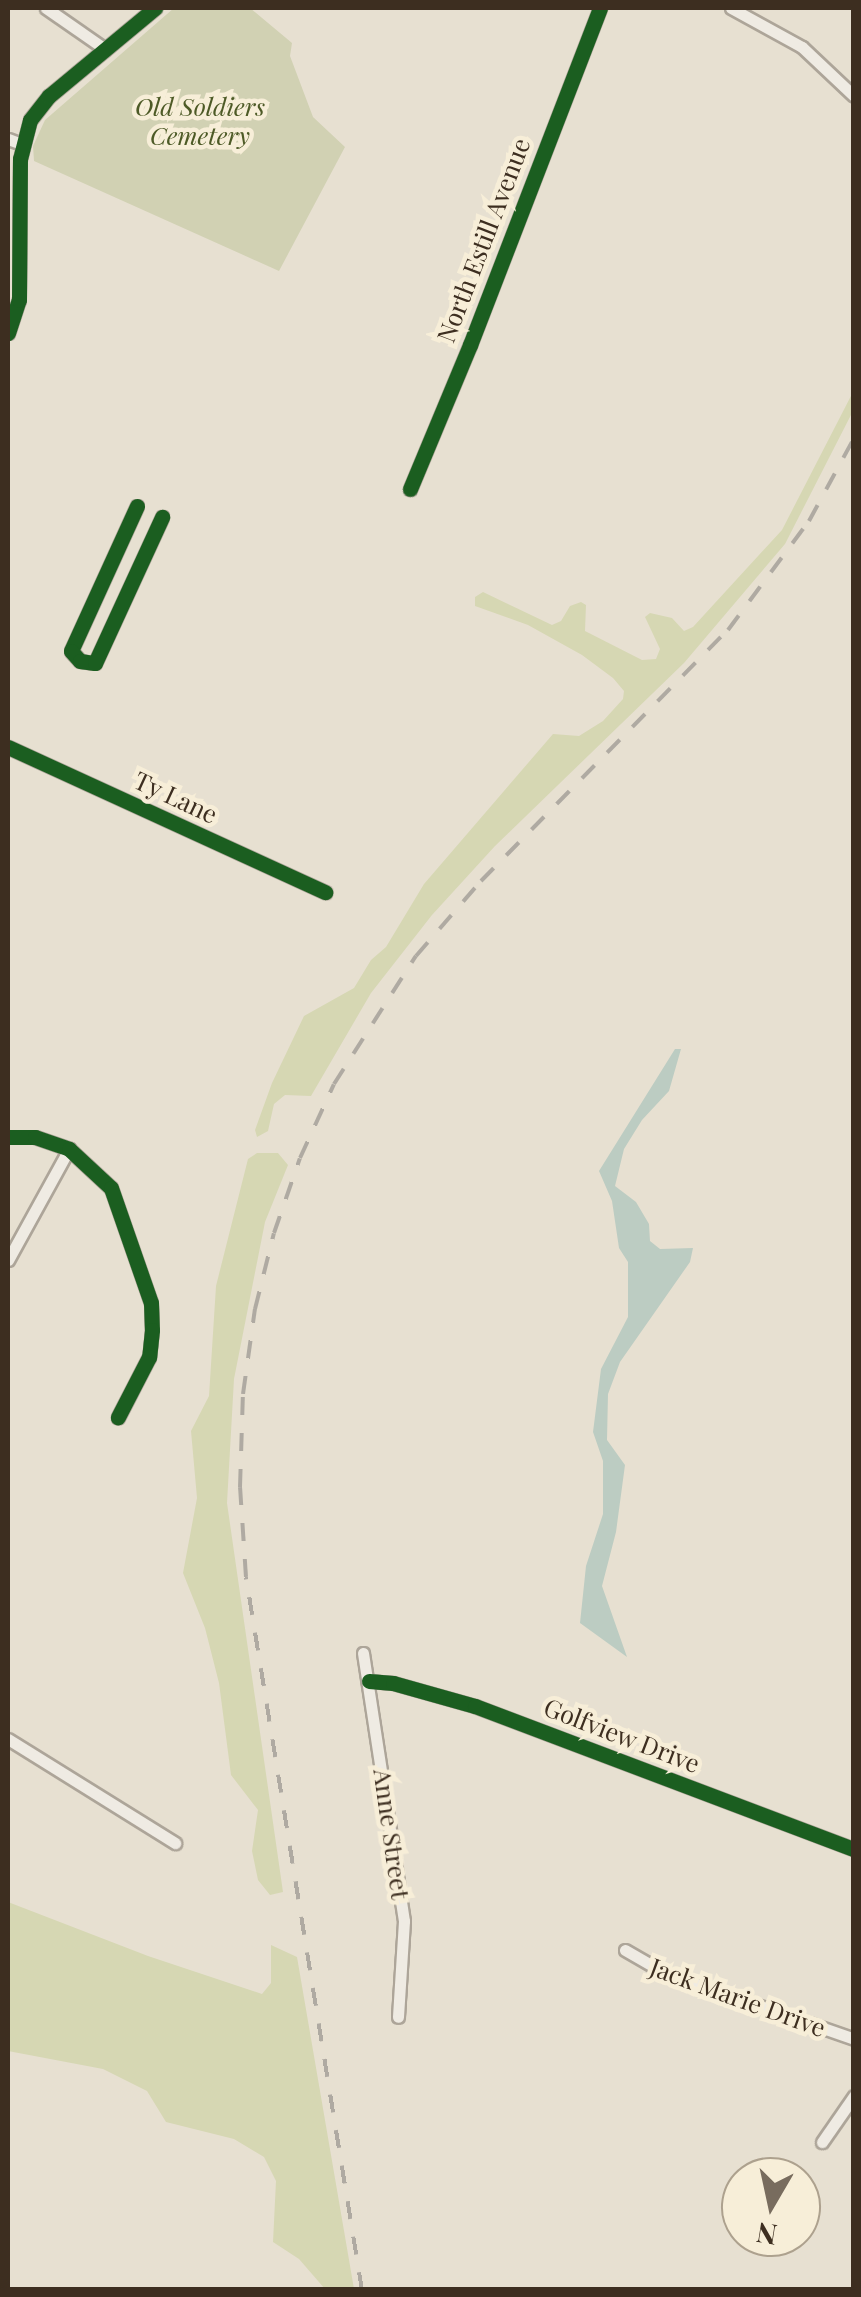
<!DOCTYPE html>
<html>
<head>
<meta charset="utf-8">
<style>
	body { margin:0 }
	#map { position:relative; width:861px; height:2297px; overflow:hidden; background:#e7e0d1; font-family:"Playfair Display",serif }
	div>[style] { position:absolute }
	[style*='--x'] { left:calc(var(--x)*1px); top:calc(var(--y)*1px); width:calc(var(--w)*1px); rotate:calc(var(--a)*1deg) }
	.green>* { inset:0; background:#d6d7b3 }
	.cemetery>* { inset:0; background:#d1d1b3 }
	.water>* { inset:0; background:#bcccc2 }
	.roads { filter:drop-shadow(2px 0 #ada599) drop-shadow(-2px 0 #ada599) drop-shadow(0 2px #ada599) drop-shadow(0 -2px #ada599) }
	.minor>* { height:11px; margin:-5.5px; padding:0 5.5px; transform-origin:5.5px; border-radius:5.5px; background:#efebe3 }
	.rail>* { height:4px; margin-top:-2px; transform-origin:0; background:repeating-linear-gradient(90deg,#afaaa2 0 18px,transparent 0 36px) }
	.cycleway>* { height:15px; margin:-7.5px; padding:0 7.5px; transform-origin:7.5px; border-radius:7.5px; background:#1b5e20 }
	span { translate:-50% -50%; white-space:nowrap; text-align:center; line-height:1.15; -webkit-text-stroke:9px #f7eed8; paint-order:stroke }
	.park-label { font-size:25px; color:#4d5a26; font-style:italic }
	.street-label { font-size:25px; color:#3d2e20 }
	.frame { position:absolute; inset:0; border:10px solid #3d2e20; pointer-events:none }
	.north { position:absolute; left:721px; top:2157px; width:100px; height:100px; box-sizing:border-box; background:#f7eed8; border:2px solid #ada18e; border-radius:50%; rotate:189deg; font-size:28px; font-weight:700; line-height:40px; text-align:center; color:#3d2e20 }
	.north::after { content:''; display:block; margin:auto; width:35px; height:45px; background:#786c5e; clip-path:polygon(50% 0,100% 100%,50% 72%,0 100%) }
</style>
</head>
<body>
<div id="map">
	<div class="green">
		<i style="clip-path:polygon(853px 392px,853px 411px,785px 544px,684px 663px,495px 846px,432px 915px,371px 993px,311px 1096px,285px 1095px,274px 1104px,268px 1131px,257px 1137px,255px 1130px,272px 1083px,304px 1016px,354px 988px,371px 960px,386px 947px,424px 884px,553px 734px,579px 736px,603px 721px,623px 699px,624px 691px,613px 678px,582px 655px,528px 625px,475px 606px,475px 597px,483px 592px,552px 625px,561px 621px,570px 606px,581px 602px,586px 605px,585px 631px,642px 660px,656px 659px,660px 649px,645px 617px,650px 613px,672px 618px,684px 631px,693px 627px,782px 530px)"></i>
		<i style="clip-path:polygon(257px 1153px,278px 1153px,288px 1165px,265px 1222px,234px 1379px,227px 1503px,283px 1892px,270px 1895px,258px 1880px,252px 1851px,258px 1810px,231px 1775px,219px 1683px,205px 1628px,183px 1573px,197px 1498px,191px 1431px,209px 1396px,216px 1286px,248px 1159px)"></i>
		<i style="clip-path:polygon(8px 1902px,148px 1956px,262px 1994px,271px 1983px,271px 1945px,297px 1957px,354px 2289px,325px 2289px,299px 2259px,273px 2242px,276px 2181px,264px 2157px,234px 2139px,166px 2122px,147px 2091px,103px 2069px,8px 2051px)"></i>
	</div>
	<div class="cemetery">
		<i style="clip-path:polygon(174px 8px,250px 8px,292px 43px,290px 56px,313px 117px,345px 147px,279px 271px,34px 161px,33px 146px,45px 120px)"></i>
	</div>
	<div class="water">
		<i style="clip-path:polygon(675px 1049px,681px 1049px,669px 1091px,642px 1120px,624px 1149px,615px 1186px,636px 1202px,649px 1224px,650px 1241px,660px 1249px,693px 1248px,690px 1262px,620px 1362px,608px 1394px,607px 1440px,625px 1465px,616px 1532px,602px 1586px,627px 1657px,580px 1623px,586px 1566px,603px 1514px,603px 1461px,593px 1432px,601px 1369px,628px 1317px,628px 1262px,619px 1248px,612px 1201px,599px 1171px)"></i>
	</div>
	<div class="roads">
		<div class="minor">
			<i style="--x:46;--y:8;--w:72;--a:34.8"></i>
			<i style="--x:731;--y:8;--w:81;--a:28.8"></i>
			<i style="--x:802;--y:47;--w:71;--a:43.3"></i>
			<i style="--x:8;--y:139;--w:15;--a:20"></i>
			<i style="--x:8;--y:333;--w:35;--a:-72"></i>
			<i style="--x:19;--y:300;--w:141;--a:-89.6"></i>
			<i style="--x:20;--y:159;--w:40;--a:-75.6"></i>
			<i style="--x:30;--y:120;--w:31;--a:-52"></i>
			<i style="--x:49;--y:96;--w:138;--a:-39.7"></i>
			<i style="--x:410;--y:489;--w:156;--a:-67.4"></i>
			<i style="--x:470;--y:345;--w:361;--a:-68.9"></i>
			<i style="--x:137;--y:506;--w:159;--a:114.5"></i>
			<i style="--x:71;--y:651;--w:13;--a:48"></i>
			<i style="--x:80;--y:661;--w:15;--a:8"></i>
			<i style="--x:95;--y:663;--w:161;--a:-65.3"></i>
			<i style="--x:8;--y:747;--w:349;--a:24.6"></i>
			<i style="--x:8;--y:1137;--w:27;--a:0"></i>
			<i style="--x:35;--y:1137;--w:36;--a:19"></i>
			<i style="--x:69;--y:1149;--w:57;--a:42.9"></i>
			<i style="--x:111;--y:1188;--w:122;--a:70.8"></i>
			<i style="--x:151;--y:1303;--w:27;--a:88"></i>
			<i style="--x:152;--y:1330;--w:27;--a:96"></i>
			<i style="--x:149;--y:1357;--w:68;--a:117.3"></i>
			<i style="--x:8;--y:1260;--w:127;--a:-61.2"></i>
			<i style="--x:363;--y:1653;--w:271;--a:81.3"></i>
			<i style="--x:404;--y:1921;--w:96;--a:93.6"></i>
			<i style="--x:369;--y:1681;--w:24;--a:5"></i>
			<i style="--x:393;--y:1683;--w:85;--a:15.7"></i>
			<i style="--x:475;--y:1706;--w:405;--a:20.7"></i>
			<i style="--x:8;--y:1739;--w:197;--a:31.9"></i>
			<i style="--x:625;--y:1950;--w:46;--a:29.9"></i>
			<i style="--x:665;--y:1973;--w:200;--a:19.2"></i>
			<i style="--x:822;--y:2142;--w:56;--a:-55.2"></i>
		</div>
	</div>
	<div class="rail">
		<i style="--x:362;--y:2290;--w:722;--a:-99.24"></i>
		<i style="--x:246;--y:1577;--w:90;--a:-93.8"></i>
		<i style="--x:240;--y:1487;--w:93;--a:-88.2"></i>
		<i style="--x:243;--y:1394;--w:86;--a:-82"></i>
		<i style="--x:255;--y:1309;--w:78;--a:-76"></i>
		<i style="--x:274;--y:1233;--w:79;--a:-70.9"></i>
		<i style="--x:300;--y:1158;--w:81;--a:-65.3"></i>
		<i style="--x:334;--y:1084;--w:152;--a:-57.4"></i>
		<i style="--x:416;--y:956;--w:99;--a:-49.1"></i>
		<i style="--x:481;--y:881;--w:352;--a:-45.5"></i>
		<i style="--x:728;--y:630;--w:136;--a:-53.4"></i>
		<i style="--x:809;--y:521;--w:94;--a:-61.5"></i>
	</div>
	<div class="cycleway">
		<i style="--x:8;--y:333;--w:35;--a:-72"></i>
		<i style="--x:19;--y:300;--w:141;--a:-89.6"></i>
		<i style="--x:20;--y:159;--w:40;--a:-75.6"></i>
		<i style="--x:30;--y:120;--w:31;--a:-52"></i>
		<i style="--x:49;--y:96;--w:138;--a:-39.7"></i>
		<i style="--x:410;--y:489;--w:156;--a:-67.4"></i>
		<i style="--x:470;--y:345;--w:361;--a:-68.9"></i>
		<i style="--x:137;--y:506;--w:159;--a:114.5"></i>
		<i style="--x:71;--y:651;--w:13;--a:48"></i>
		<i style="--x:80;--y:661;--w:15;--a:8"></i>
		<i style="--x:95;--y:663;--w:161;--a:-65.3"></i>
		<i style="--x:8;--y:747;--w:349;--a:24.6"></i>
		<i style="--x:8;--y:1137;--w:27;--a:0"></i>
		<i style="--x:35;--y:1137;--w:36;--a:19"></i>
		<i style="--x:69;--y:1149;--w:57;--a:42.9"></i>
		<i style="--x:111;--y:1188;--w:122;--a:70.8"></i>
		<i style="--x:151;--y:1303;--w:27;--a:88"></i>
		<i style="--x:152;--y:1330;--w:27;--a:96"></i>
		<i style="--x:149;--y:1357;--w:68;--a:117.3"></i>
		<i style="--x:369;--y:1681;--w:24;--a:5"></i>
		<i style="--x:393;--y:1683;--w:85;--a:15.7"></i>
		<i style="--x:475;--y:1706;--w:405;--a:20.7"></i>
	</div>
	<div class="park-label">
		<span style="left:200px;top:121px">Old Soldiers<br>Cemetery</span>
	</div>
	<div class="street-label">
		<span style="left:483px;top:240px;rotate:-69deg">North Estill Avenue</span>
		<span style="left:176px;top:797px;rotate:25deg">Ty Lane</span>
		<span style="left:622px;top:1735px;rotate:21deg">Golfview Drive</span>
		<span style="left:392px;top:1834px;rotate:82deg">Anne Street</span>
		<span style="left:738px;top:1997px;rotate:20deg">Jack Marie Drive</span>
	</div>
	<div class="frame"></div>
	<div class="north">N</div>
</div>
</body>
</html>
